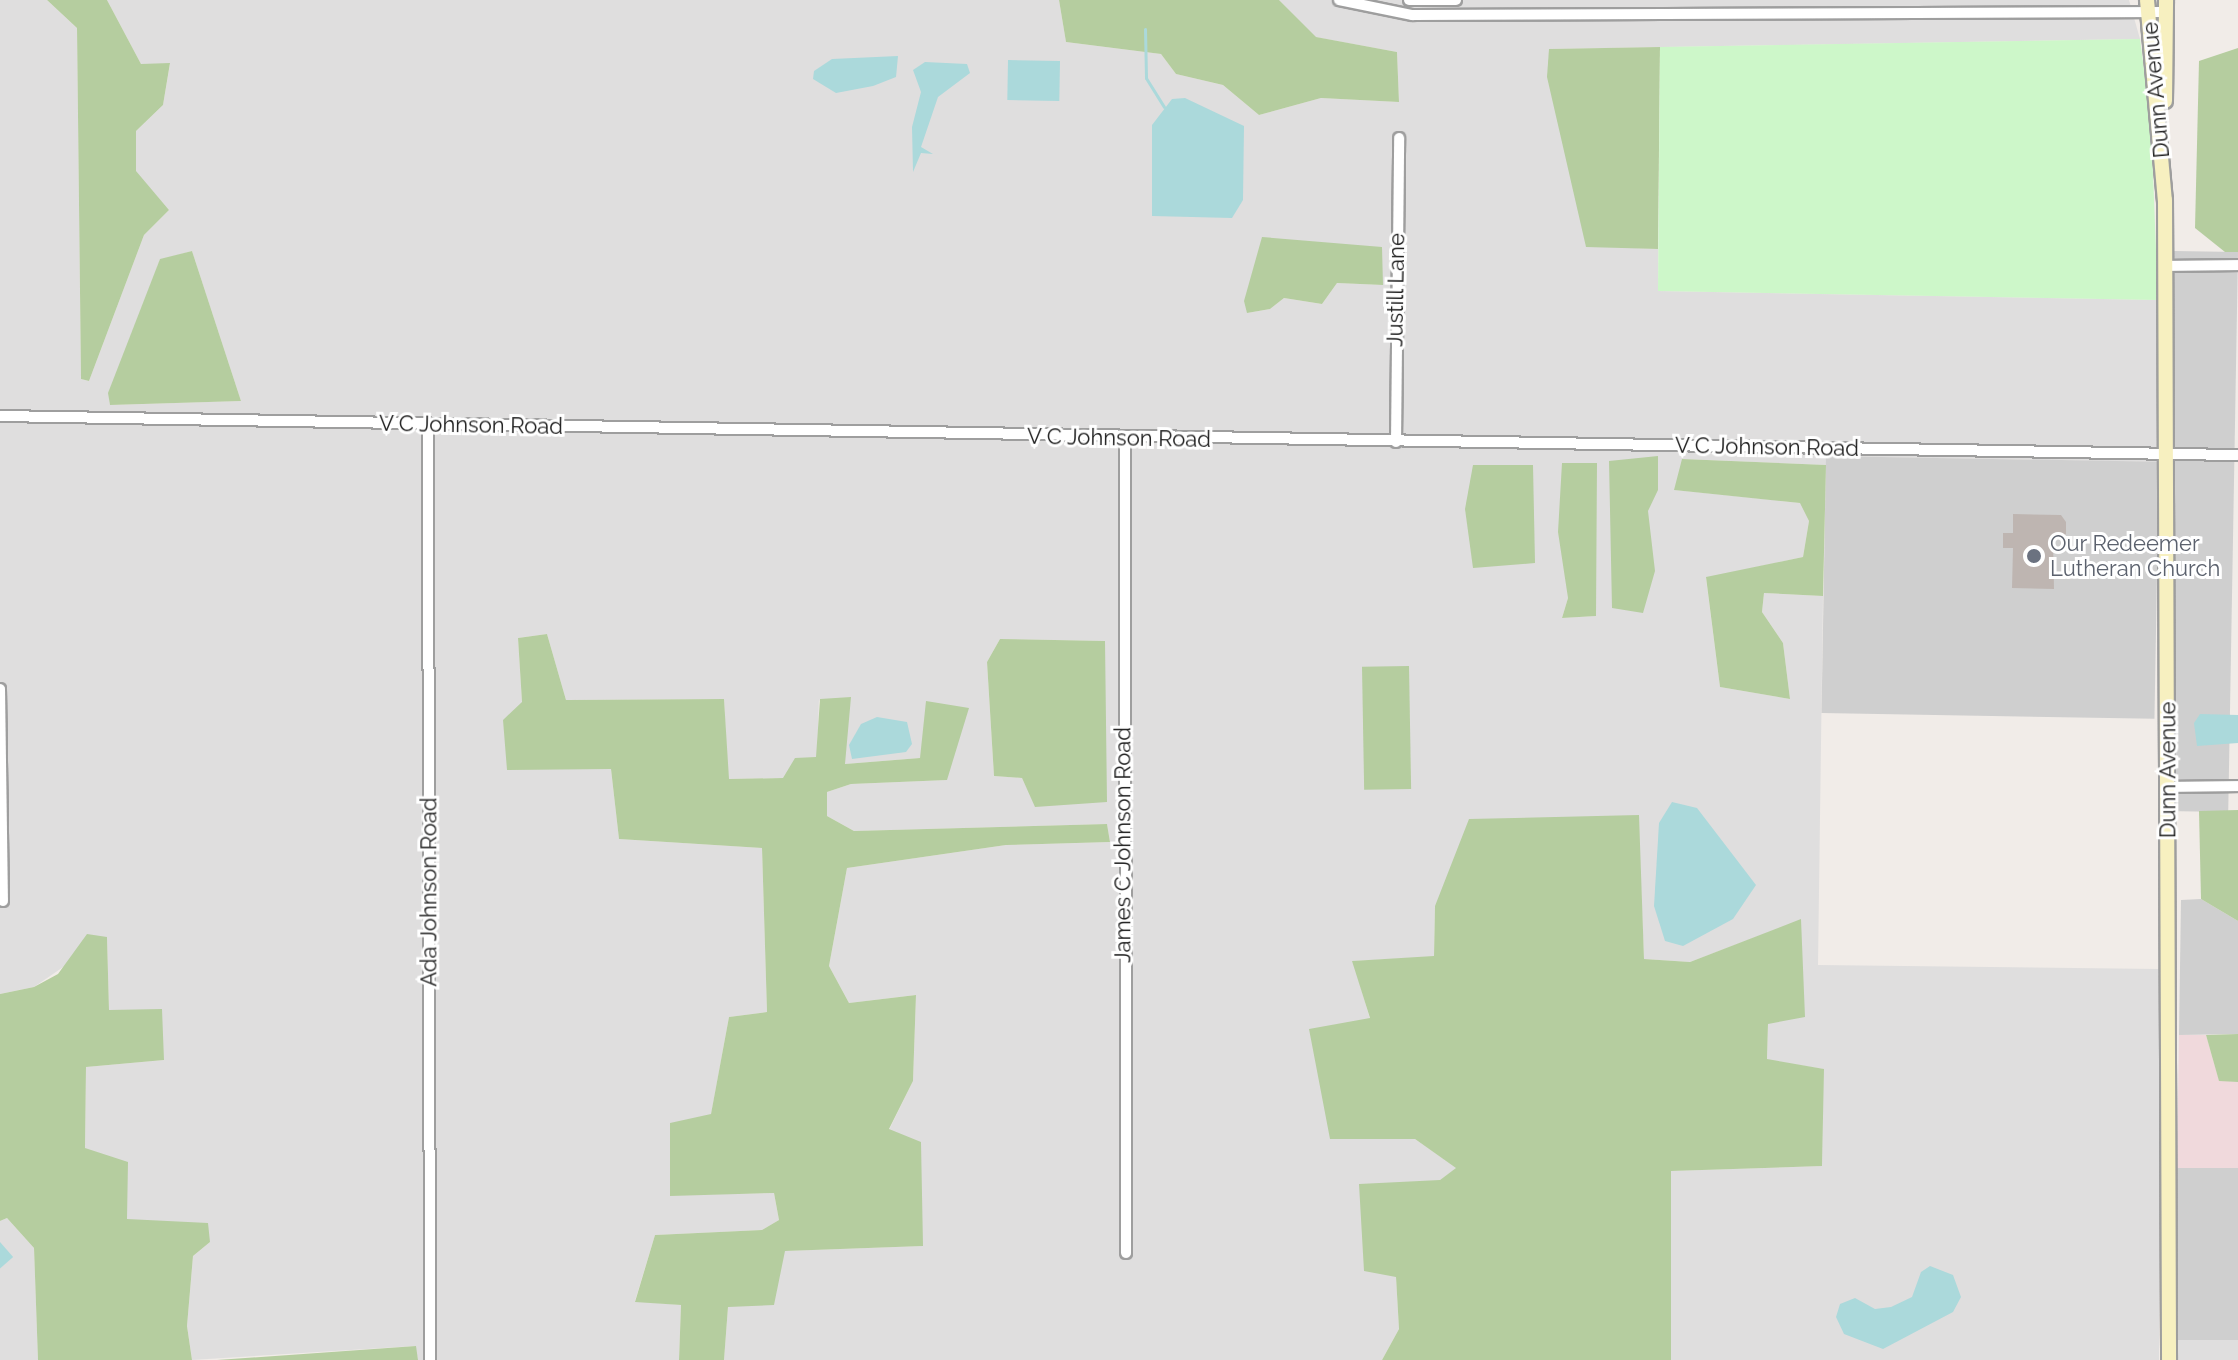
<!DOCTYPE html>
<html>
<head>
<meta charset="utf-8">
<style>
	body { margin:0 }
	#map { position:relative; width:2238px; height:1360px; overflow:hidden; background:#f1ece8; font-family:Raleway,sans-serif }
	div>[style] { position:absolute }
	[style*='--x'] { left:calc(var(--x)*1px); top:calc(var(--y)*1px); width:calc(var(--w)*1px); rotate:calc(var(--a)*1deg) }
	.residential>* { inset:0; background:#dfdede; transform-origin:0 0 }
	.commercial>* { inset:0; background:#f0d9dc }
	.religious>* { inset:0; background:#cfcfcf; transform-origin:0 0 }
	.forest>* { inset:0; background:#b5cd9f; transform-origin:0 0 }
	.park>* { inset:0; background:#cdf7c9 }
	.water>* { inset:0; background:#abd9db; transform-origin:0 0 }
	.stream>* { height:3px; margin:-1.5px; padding:0 1.5px; transform-origin:1.5px; border-radius:1.5px; background:#abd9db }
	.building>* { inset:0; background:#beb5b1 }
	.roads { filter:drop-shadow(2px 0 #9e9e9e) drop-shadow(-2px 0 #9e9e9e) drop-shadow(0 2px #9e9e9e) drop-shadow(0 -2px #9e9e9e) }
	.minor>* { height:10px; margin:-5px; padding:0 5px; transform-origin:5px; border-radius:5px; background:#fff }
	.secondary>* { height:14px; margin:-7px; padding:0 7px; transform-origin:7px; border-radius:7px; background:#f7f0c0 }
	.dots>* { width:22px; height:22px; translate:-50% -50%; box-sizing:border-box; border:4px solid #fff; border-radius:50% }
	span { translate:-50% -50%; white-space:nowrap; text-align:center; line-height:1.15; -webkit-text-stroke:6px #fff; paint-order:stroke }
	.street-label { font-size:22px; color:#212121 }
	.worship-label { font-size:22px; color:#5b616d }
	.left { translate:0 -50%; text-align:left }
</style>
</head>
<body>
<div id="map">
	<div class="residential">
		<i style="clip-path:polygon(evenodd,0 0,47px 0,77px 28px,81px 379px,89px 381px,144px 235px,169px 210px,136px 172px,136px 131px,163px 105px,170px 64px,141px 64px,107px 0,1059px 0,1066px 42px,1161px 54px,1176px 74px,1223px 85px,1259px 115px,1321px 98px,1399px 102px,1397px 52px,1315px 37px,1279px 0,2129px 0,2140px 39px,1550px 49px,1586px 246px,1658px 249px,1658px 291px,2158px 300px,2159px 462px,1827px 456px,1826px 465px,1683px 459px,1675px 490px,1801px 503px,1809px 521px,1803px 557px,1706px 578px,1720px 687px,1790px 699px,1783px 643px,1762px 612px,1764px 593px,1823px 596px,1818px 965px,2159px 969px,2159px 1360px,1671px 1360px,1671px 1171px,1822px 1166px,1823px 1069px,1767px 1060px,1768px 1024px,1801px 920px,1690px 962px,1644px 959px,1638px 815px,1435px 906px,1434px 957px,1353px 961px,1370px 1019px,1330px 1139px,1415px 1139px,1457px 1168px,1440px 1180px,1396px 1277px,1399px 1329px,1382px 1360px,724px 1360px,728px 1307px,784px 1251px,923px 1246px,889px 1130px,913px 1081px,916px 995px,849px 1003px,829px 966px,847px 868px,1006px 845px,1110px 842px,1107px 824px,854px 831px,827px 816px,827px 792px,851px 784px,947px 780px,920px 758px,845px 764px,819px 699px,817px 757px,783px 778px,728px 779px,724px 699px,566px 700px,547px 634px,518px 638px,522px 702px,611px 769px,619px 839px,762px 848px,767px 1012px,729px 1017px,711px 1115px,670px 1195px,774px 1193px,779px 1220px,762px 1230px,655px 1235px,635px 1301px,681px 1305px,679px 1360px,418px 1360px,415px 1346px,192px 1360px,187px 1326px,193px 1256px,210px 1242px,127px 1219px,85px 1148px,86px 1067px,164px 1060px,109px 1010px,107px 937px,34px 987px,0 994px,0 0,1382px 248px,1382px 285px,1337px 283px,1322px 304px,1284px 298px,1270px 309px,1247px 313px,1382px 248px,0 0,192px 251px,241px 401px,110px 405px,109px 393px,160px 260px,192px 251px,0 0,1562px 463px,1596px 463px,1596px 616px,1562px 618px,1568px 598px,1562px 463px,0 0,1000px 639px,1105px 641px,1036px 807px,1022px 778px,994px 776px,987px 662px,1000px 639px,0 0,1408px 666px,1411px 789px,1367px 789px,1408px 666px)"></i>
		<i style="clip-path:polygon(7px 1218px,34px 1248px,38px 1360px,0 1360px,0 1221px)"></i>
		<i style="left:2177px;top:1340px;width:61px;height:20px"></i>
	</div>
	<div class="commercial">
		<i style="clip-path:polygon(2179px 1035px,2206px 1035px,2219px 1080px,2238px 1082px,2238px 1168px,2177px 1169px)"></i>
	</div>
	<div class="religious">
		<i style="left:2174px;top:251px;width:64px;height:560px;rotate:1deg"></i>
		<i style="left:1826px;top:456px;width:333px;height:257px;rotate:1deg"></i>
		<i style="clip-path:polygon(2201px 899px,2238px 921px,2238px 1034px,2179px 1035px,2181px 900px)"></i>
		<i style="left:2238px;top:1168px;width:172px;height:61px;rotate:90deg"></i>
	</div>
	<div class="forest">
		<i style="clip-path:polygon(47px 0,107px 0,141px 64px,170px 63px,163px 105px,136px 131px,136px 171px,169px 210px,144px 235px,89px 381px,81px 379px,77px 28px)"></i>
		<i style="clip-path:polygon(1059px 0,1279px 0,1316px 37px,1397px 52px,1399px 102px,1321px 98px,1259px 115px,1223px 85px,1176px 74px,1161px 54px,1066px 42px)"></i>
		<i style="clip-path:polygon(1660px 47px,1658px 249px,1586px 247px,1547px 77px,1549px 49px)"></i>
		<i style="clip-path:polygon(2238px 48px,2238px 252px,2225px 252px,2195px 228px,2199px 61px)"></i>
		<i style="clip-path:polygon(1262px 237px,1382px 247px,1383px 285px,1337px 283px,1322px 304px,1284px 298px,1270px 309px,1247px 313px,1244px 301px)"></i>
		<i style="clip-path:polygon(192px 251px,241px 401px,110px 405px,108px 393px,160px 259px)"></i>
		<i style="clip-path:polygon(1658px 456px,1658px 490px,1648px 511px,1655px 571px,1643px 613px,1612px 608px,1609px 461px)"></i>
		<i style="clip-path:polygon(1682px 459px,1826px 465px,1823px 596px,1764px 593px,1762px 612px,1783px 643px,1790px 699px,1720px 687px,1706px 577px,1803px 557px,1809px 521px,1800px 503px,1674px 490px)"></i>
		<i style="clip-path:polygon(1562px 463px,1597px 463px,1596px 616px,1562px 618px,1568px 598px,1558px 532px)"></i>
		<i style="clip-path:polygon(1473px 465px,1533px 465px,1535px 563px,1473px 568px,1465px 509px)"></i>
		<i style="clip-path:polygon(547px 634px,566px 700px,724px 699px,729px 779px,783px 778px,795px 758px,816px 757px,820px 699px,851px 697px,845px 764px,920px 758px,926px 701px,969px 708px,947px 780px,851px 784px,827px 792px,827px 816px,854px 831px,1107px 824px,1110px 842px,1006px 845px,847px 868px,829px 966px,849px 1003px,916px 995px,913px 1081px,889px 1129px,921px 1142px,923px 1246px,785px 1251px,774px 1305px,728px 1307px,724px 1360px,679px 1360px,681px 1305px,635px 1302px,655px 1235px,762px 1230px,779px 1220px,774px 1193px,670px 1196px,670px 1123px,711px 1114px,729px 1017px,767px 1012px,762px 848px,619px 839px,611px 769px,507px 770px,503px 720px,522px 702px,518px 638px)"></i>
		<i style="clip-path:polygon(1000px 639px,1105px 641px,1107px 802px,1035px 807px,1022px 778px,994px 776px,987px 662px)"></i>
		<i style="left:1409px;top:666px;width:123px;height:47px;rotate:89deg"></i>
		<i style="clip-path:polygon(2238px 810px,2238px 921px,2201px 899px,2199px 811px)"></i>
		<i style="clip-path:polygon(1639px 815px,1644px 959px,1690px 962px,1801px 919px,1805px 1017px,1768px 1024px,1767px 1059px,1824px 1069px,1822px 1166px,1671px 1171px,1671px 1360px,1382px 1360px,1399px 1329px,1396px 1277px,1364px 1271px,1359px 1184px,1440px 1180px,1456px 1168px,1415px 1139px,1330px 1139px,1309px 1029px,1370px 1018px,1352px 961px,1434px 956px,1435px 906px,1469px 819px)"></i>
		<i style="clip-path:polygon(87px 934px,107px 937px,109px 1010px,162px 1009px,164px 1060px,86px 1067px,85px 1148px,128px 1162px,127px 1219px,208px 1223px,210px 1242px,193px 1256px,187px 1326px,192px 1360px,38px 1360px,34px 1248px,7px 1218px,0 1221px,0 994px,34px 987px,58px 974px)"></i>
		<i style="clip-path:polygon(2238px 1034px,2238px 1082px,2219px 1081px,2206px 1035px)"></i>
		<i style="clip-path:polygon(416px 1346px,418px 1360px,217px 1360px)"></i>
	</div>
	<div class="park">
		<i style="clip-path:polygon(2140px 39px,2151px 124px,2158px 300px,1658px 291px,1660px 47px)"></i>
	</div>
	<div class="water">
		<i style="clip-path:polygon(898px 56px,896px 77px,873px 86px,836px 93px,813px 79px,814px 71px,832px 59px)"></i>
		<i style="left:1008px;top:60px;width:52px;height:40px;rotate:1deg"></i>
		<i style="clip-path:polygon(925px 62px,967px 64px,970px 73px,938px 97px,921px 147px,933px 154px,921px 153px,913px 172px,912px 127px,921px 92px,913px 70px)"></i>
		<i style="clip-path:polygon(1185px 98px,1244px 126px,1243px 200px,1232px 218px,1152px 216px,1152px 125px,1172px 99px)"></i>
		<i style="clip-path:polygon(2200px 714px,2238px 715px,2238px 743px,2197px 746px,2194px 723px)"></i>
		<i style="clip-path:polygon(877px 717px,907px 722px,912px 744px,906px 752px,852px 759px,849px 745px,861px 724px)"></i>
		<i style="clip-path:polygon(1672px 802px,1697px 808px,1756px 885px,1733px 919px,1683px 946px,1665px 941px,1654px 906px,1659px 823px)"></i>
		<i style="left:0;top:1242px;width:20px;height:118px;rotate:49deg"></i>
		<i style="clip-path:polygon(1930px 1266px,1953px 1275px,1961px 1297px,1953px 1312px,1883px 1349px,1844px 1334px,1836px 1317px,1840px 1304px,1855px 1298px,1875px 1309px,1891px 1307px,1912px 1297px,1921px 1272px)"></i>
	</div>
	<div class="stream">
		<i style="--x:1145;--y:29;--w:49;--a:88.8"></i>
		<i style="--x:1146;--y:78;--w:34;--a:58"></i>
	</div>
	<div class="building">
		<i style="clip-path:polygon(2013px 514px,2061px 515px,2066px 522px,2066px 534px,2053px 542px,2054px 589px,2012px 588px,2013px 548px,2003px 548px,2003px 533px,2013px 533px)"></i>
	</div>
	<div class="roads">
		<div class="minor">
			<i style="--x:1339;--y:0;--w:75;--a:11.6"></i>
			<i style="--x:1412;--y:15;--w:754;--a:-0.23"></i>
			<i style="--x:1409;--y:0;--w:47;--a:0"></i>
			<i style="--x:2166;--y:266;--w:72;--a:-0.8"></i>
			<i style="--x:0;--y:416;--w:2238;--a:1"></i>
			<i style="--x:428;--y:425;--w:935;--a:89.88"></i>
			<i style="--x:1125;--y:438;--w:815;--a:89.93"></i>
			<i style="--x:1396;--y:442;--w:304;--a:-89.4"></i>
			<i style="--x:0;--y:689;--w:212;--a:89.2"></i>
			<i style="--x:2168;--y:787;--w:70;--a:-0.8"></i>
		</div>
		<div class="secondary">
			<i style="--x:2147;--y:0;--w:201;--a:84.9"></i>
			<i style="--x:2165;--y:200;--w:1160;--a:89.8"></i>
			<i style="--x:2165;--y:101;--w:101;--a:-89.4"></i>
		</div>
	</div>
	<div class="dots">
		<i style="left:2034px;top:556px;background:#6b7280"></i>
	</div>
	<div class="street-label">
		<span style="left:2156px;top:90px;rotate:-95deg">Dunn Avenue</span>
		<span style="left:1396px;top:290px;rotate:-89deg">Justill Lane</span>
		<span style="left:471px;top:425px;rotate:1deg">V C Johnson Road</span>
		<span style="left:1119px;top:438px;rotate:1deg">V C Johnson Road</span>
		<span style="left:1767px;top:447px;rotate:1deg">V C Johnson Road</span>
		<span style="left:2168px;top:770px;rotate:-90deg">Dunn Avenue</span>
		<span style="left:1123px;top:845px;rotate:-90deg">James C Johnson Road</span>
		<span style="left:429px;top:892px;rotate:-90deg">Ada Johnson Road</span>
	</div>
	<div class="worship-label">
		<span class="left" style="left:2050px;top:556px">Our Redeemer<br>Lutheran Church</span>
	</div>
</div>
</body>
</html>
